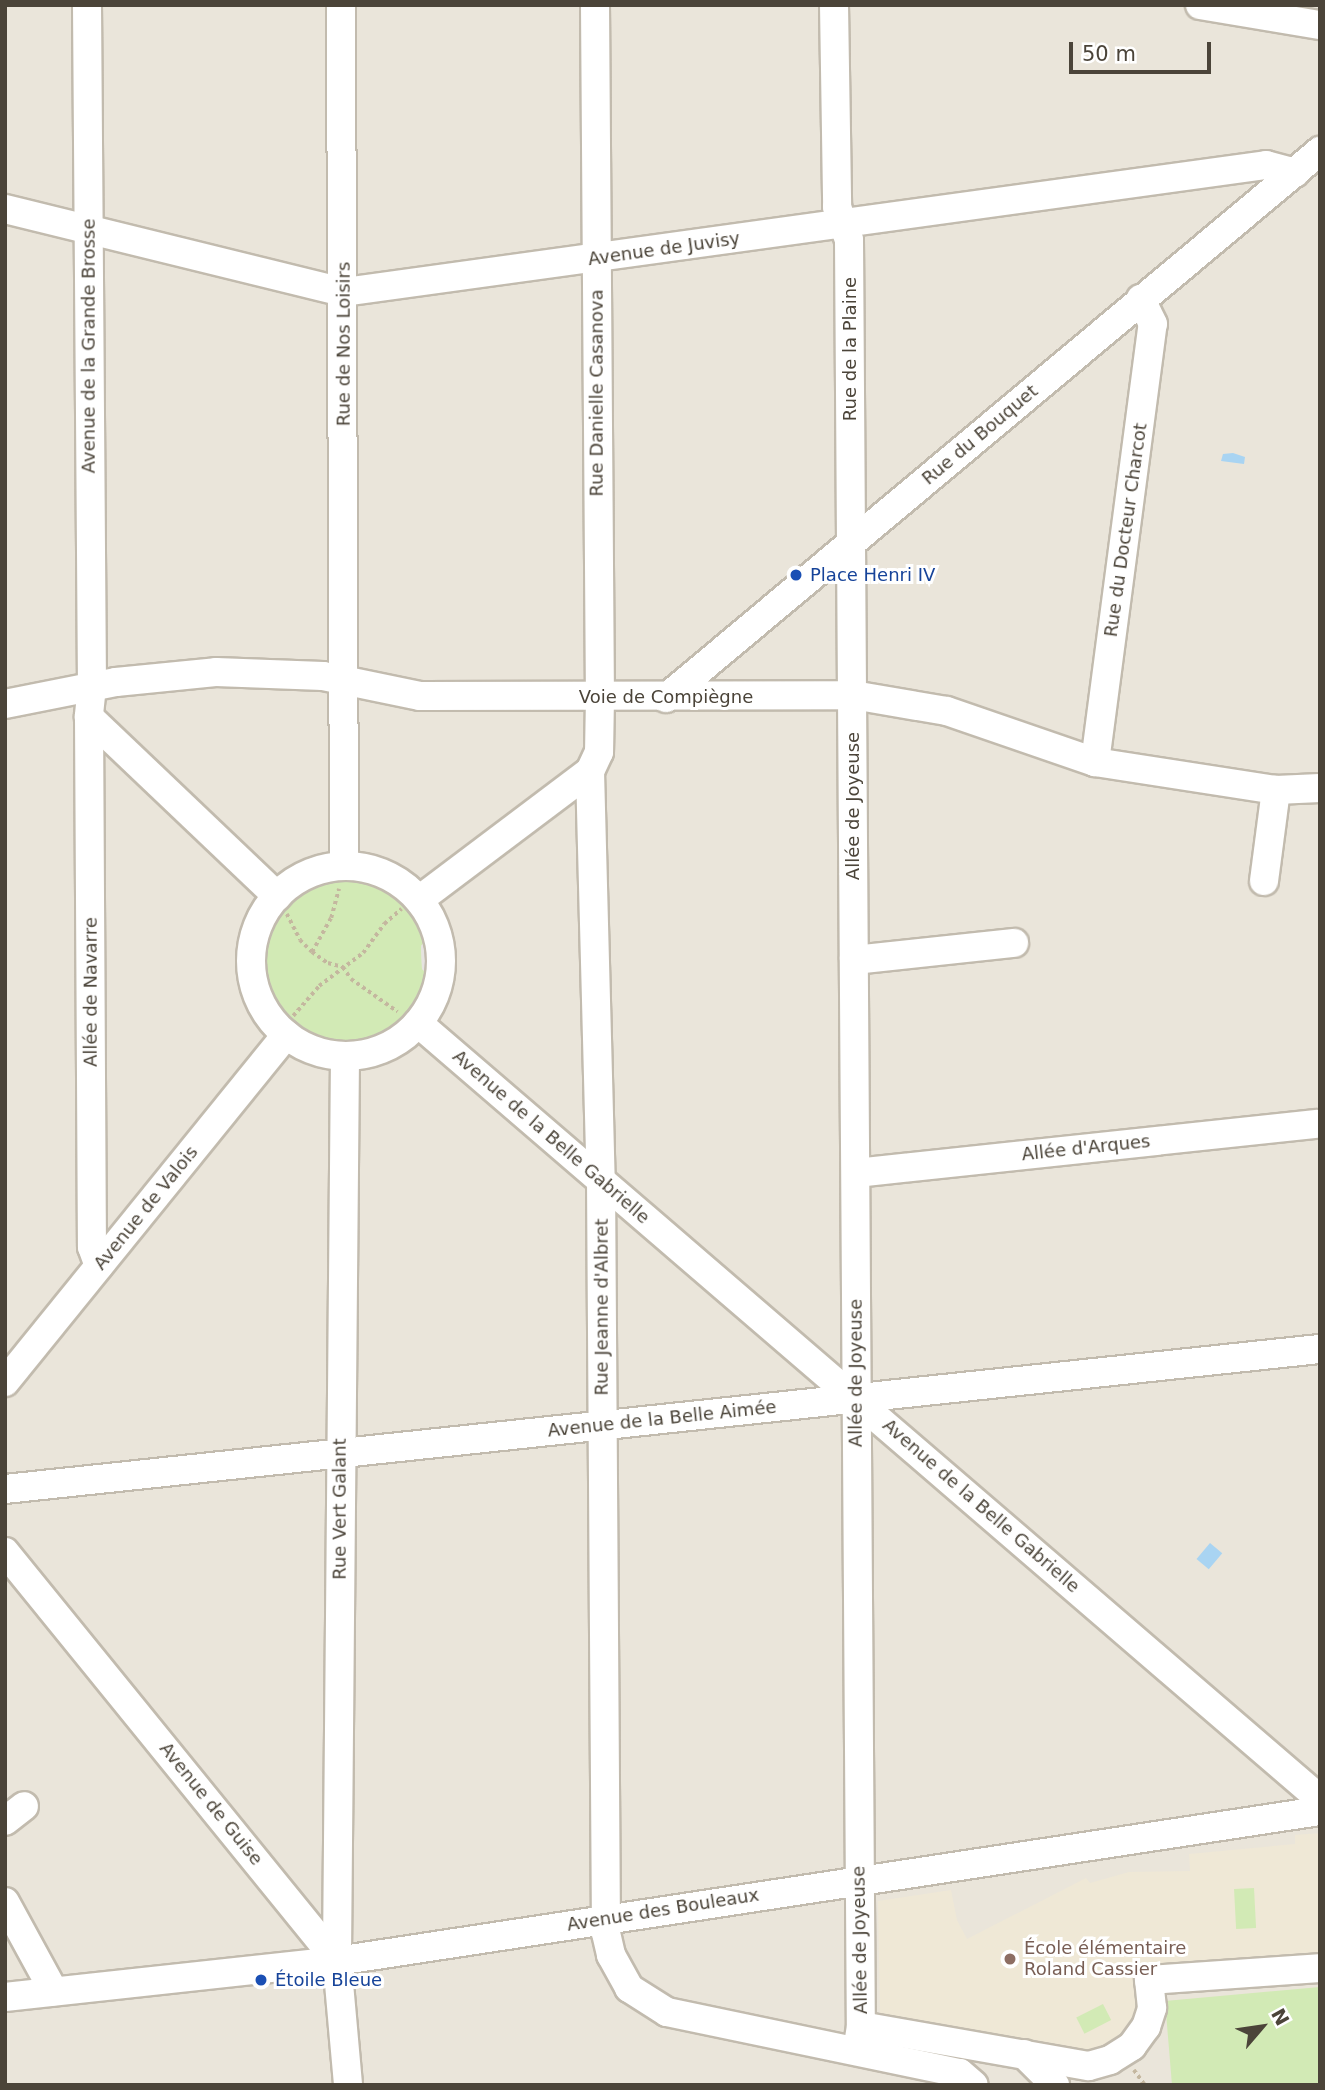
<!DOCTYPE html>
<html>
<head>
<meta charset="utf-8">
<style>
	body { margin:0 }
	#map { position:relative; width:1325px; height:2090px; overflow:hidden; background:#f6f3ec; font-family:"DejaVu Sans",sans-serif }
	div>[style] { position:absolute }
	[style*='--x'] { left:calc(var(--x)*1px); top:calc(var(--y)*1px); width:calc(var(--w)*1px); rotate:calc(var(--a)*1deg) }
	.residential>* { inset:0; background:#eae5da; transform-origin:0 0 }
	.education>* { inset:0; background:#efe8d6 }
	.green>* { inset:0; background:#d2eab5; transform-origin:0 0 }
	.parking>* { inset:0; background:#e5e3e0 }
	.water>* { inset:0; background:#a9d4f2; transform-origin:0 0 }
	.path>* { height:3.5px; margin-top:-1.75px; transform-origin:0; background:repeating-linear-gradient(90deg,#c4b79f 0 3.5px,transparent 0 7px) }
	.roads { filter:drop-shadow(2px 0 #c2bbae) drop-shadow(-2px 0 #c2bbae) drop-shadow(0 2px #c2bbae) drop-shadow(0 -2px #c2bbae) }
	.minor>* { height:28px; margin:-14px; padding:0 14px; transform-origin:14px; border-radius:14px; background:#fff }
	.minor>.ring { margin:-14px; padding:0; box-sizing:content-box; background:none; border:28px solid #fff; border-radius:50% }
	.dots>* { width:19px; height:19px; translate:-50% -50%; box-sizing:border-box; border:4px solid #fff; border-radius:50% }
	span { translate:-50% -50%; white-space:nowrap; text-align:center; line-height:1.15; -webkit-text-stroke:6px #fff; paint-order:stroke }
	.street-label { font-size:18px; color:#4b4439 }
	.transit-label { font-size:18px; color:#164399 }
	.left { translate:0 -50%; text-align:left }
	.education-label { font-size:18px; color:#785e54 }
	.frame { position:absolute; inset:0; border:7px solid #4b4439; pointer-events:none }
	.north { position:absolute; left:1227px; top:1992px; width:70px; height:70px; -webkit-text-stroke:5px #fff; paint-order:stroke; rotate:61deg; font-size:19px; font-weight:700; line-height:28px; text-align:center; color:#4b4439 }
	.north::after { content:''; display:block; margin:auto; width:24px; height:32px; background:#4b4439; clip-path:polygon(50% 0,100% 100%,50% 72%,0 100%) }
	.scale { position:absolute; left:1069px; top:42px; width:142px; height:32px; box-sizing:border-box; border:4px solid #4b4439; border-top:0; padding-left:9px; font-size:21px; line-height:24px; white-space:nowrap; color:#4b4439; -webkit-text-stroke:5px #fff; paint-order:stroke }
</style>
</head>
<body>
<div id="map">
	<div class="residential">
		<i style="left:5px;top:5px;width:1315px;height:2080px"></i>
	</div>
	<div class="education">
		<i style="clip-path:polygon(1320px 1833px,1320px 1959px,1144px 1978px,1134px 2025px,1112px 2048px,1083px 2054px,880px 2017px,878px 1901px,951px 1890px,957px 1920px,967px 1939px,1086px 1878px,1090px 1883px,1129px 1872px,1190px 1871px,1189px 1854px,1295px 1844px,1295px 1835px)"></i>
	</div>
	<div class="green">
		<i style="clip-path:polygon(342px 871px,368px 875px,392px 885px,411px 902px,430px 936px,421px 946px,422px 969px,433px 979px,418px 1010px,399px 1032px,376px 1045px,348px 1049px,314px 1043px,286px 1026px,264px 995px,258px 966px,263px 932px,278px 905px,304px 883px)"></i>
		<i style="left:1254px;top:1888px;width:40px;height:20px;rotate:87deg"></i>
		<i style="clip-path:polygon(1320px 1987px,1320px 2085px,1172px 2085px,1165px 2001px)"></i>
		<i style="left:1103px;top:2004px;width:18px;height:30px;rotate:63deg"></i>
	</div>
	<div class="parking">
		<i style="clip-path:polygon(430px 936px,434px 962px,433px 979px,422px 969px,421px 946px)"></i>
	</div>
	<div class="water">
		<i style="clip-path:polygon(1233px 453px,1245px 457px,1244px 464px,1221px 461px,1223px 454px)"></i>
		<i style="left:1210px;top:1543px;width:16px;height:21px;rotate:40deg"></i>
	</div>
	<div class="path">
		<i style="--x:287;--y:914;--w:29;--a:63"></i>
		<i style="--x:300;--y:940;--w:17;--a:45"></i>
		<i style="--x:312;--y:952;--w:19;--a:35"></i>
		<i style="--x:328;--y:963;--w:16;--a:15"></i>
		<i style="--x:343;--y:967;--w:14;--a:56"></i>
		<i style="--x:351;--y:979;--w:57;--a:35.1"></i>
		<i style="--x:312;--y:952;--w:39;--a:-61"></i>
		<i style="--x:331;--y:918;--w:30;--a:-75"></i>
		<i style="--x:293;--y:1016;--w:40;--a:-49"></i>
		<i style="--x:319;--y:986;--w:55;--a:-36.9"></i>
		<i style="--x:363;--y:953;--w:36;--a:-54"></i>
		<i style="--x:384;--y:924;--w:23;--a:-41"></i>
		<i style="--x:1134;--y:2070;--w:19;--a:54"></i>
	</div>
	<div class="roads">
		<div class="minor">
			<i style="--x:87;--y:5;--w:681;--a:89.58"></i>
			<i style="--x:92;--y:686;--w:31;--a:96"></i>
			<i style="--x:89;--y:717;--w:260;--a:43.6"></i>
			<i style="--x:341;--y:5;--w:861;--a:89.8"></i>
			<i style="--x:595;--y:5;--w:692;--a:89.59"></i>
			<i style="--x:600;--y:697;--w:55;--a:91"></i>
			<i style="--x:599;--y:752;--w:21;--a:115"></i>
			<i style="--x:590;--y:771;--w:408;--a:88.5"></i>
			<i style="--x:601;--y:1179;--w:754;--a:89.62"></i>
			<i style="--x:606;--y:1933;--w:23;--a:77"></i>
			<i style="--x:611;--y:1955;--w:38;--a:61"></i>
			<i style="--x:629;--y:1988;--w:45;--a:32.3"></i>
			<i style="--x:667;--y:2012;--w:299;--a:11.8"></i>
			<i style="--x:960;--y:2073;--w:18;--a:41"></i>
			<i style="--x:834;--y:5;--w:202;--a:89.1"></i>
			<i style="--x:837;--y:207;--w:35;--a:70"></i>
			<i style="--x:849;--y:240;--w:1786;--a:89.62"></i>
			<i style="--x:861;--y:2026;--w:25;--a:99"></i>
			<i style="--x:1200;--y:5;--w:122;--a:9.5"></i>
			<i style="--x:5;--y:209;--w:349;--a:13.8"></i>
			<i style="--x:344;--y:292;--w:931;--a:-7.84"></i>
			<i style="--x:1266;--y:165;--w:30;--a:15"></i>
			<i style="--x:666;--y:698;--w:853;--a:-39.91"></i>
			<i style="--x:5;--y:704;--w:113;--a:-11.2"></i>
			<i style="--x:116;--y:682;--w:100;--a:-5.7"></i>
			<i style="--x:216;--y:672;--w:107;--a:2.1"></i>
			<i style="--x:323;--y:676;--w:99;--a:11.7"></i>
			<i style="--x:420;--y:696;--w:433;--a:-0.1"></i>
			<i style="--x:853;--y:695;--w:95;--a:9.7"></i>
			<i style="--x:947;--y:711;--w:157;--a:19"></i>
			<i style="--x:1095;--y:762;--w:183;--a:8.8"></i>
			<i style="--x:1276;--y:790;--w:44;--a:-2.6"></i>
			<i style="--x:89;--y:717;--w:530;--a:89.68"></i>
			<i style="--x:92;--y:1247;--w:20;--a:70"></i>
			<i style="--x:1095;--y:762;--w:442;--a:-82.5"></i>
			<i style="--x:1153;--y:324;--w:28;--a:-116"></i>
			<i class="ring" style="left:251px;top:866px;width:162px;height:162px"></i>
			<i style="--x:1264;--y:881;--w:92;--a:-82.5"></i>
			<i style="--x:419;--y:900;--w:214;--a:-37"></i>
			<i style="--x:854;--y:960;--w:161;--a:-6.1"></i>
			<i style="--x:418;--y:1023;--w:1190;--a:40.71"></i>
			<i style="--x:345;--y:1056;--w:905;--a:90.51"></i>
			<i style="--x:337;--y:1961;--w:124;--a:84.9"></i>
			<i style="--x:856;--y:1173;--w:463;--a:-6.1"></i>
			<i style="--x:5;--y:1382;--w:447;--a:-51"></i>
			<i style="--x:5;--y:1489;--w:1322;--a:-6.08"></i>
			<i style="--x:5;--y:1552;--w:527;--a:50.93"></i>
			<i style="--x:5;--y:1821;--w:24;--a:-38"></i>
			<i style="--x:5;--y:1902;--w:102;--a:61.4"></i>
			<i style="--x:5;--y:1997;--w:334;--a:-6.2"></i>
			<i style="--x:337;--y:1961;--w:994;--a:-8.68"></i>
			<i style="--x:861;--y:2026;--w:231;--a:10"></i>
			<i style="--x:1089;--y:2066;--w:22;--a:-16"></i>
			<i style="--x:1110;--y:2060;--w:26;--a:-32"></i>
			<i style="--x:1132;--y:2046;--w:24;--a:-54"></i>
			<i style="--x:1146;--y:2027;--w:20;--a:-72"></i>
			<i style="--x:1152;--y:2008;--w:28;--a:-96"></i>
			<i style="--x:1149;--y:1980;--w:171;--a:-4"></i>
			<i style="--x:1024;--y:2054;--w:44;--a:45"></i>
		</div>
	</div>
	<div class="dots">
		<i style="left:796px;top:575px;background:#1a4fb4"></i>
		<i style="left:1010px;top:1959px;background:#8d6e63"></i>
		<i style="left:261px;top:1980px;background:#1a4fb4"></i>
	</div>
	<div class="street-label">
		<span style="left:664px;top:249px;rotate:-8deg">Avenue de Juvisy</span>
		<span style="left:344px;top:344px;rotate:-90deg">Rue de Nos Loisirs</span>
		<span style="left:89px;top:346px;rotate:-90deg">Avenue de la Grande Brosse</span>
		<span style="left:850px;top:349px;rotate:-90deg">Rue de la Plaine</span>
		<span style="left:597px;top:393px;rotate:-90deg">Rue Danielle Casanova</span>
		<span style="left:980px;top:435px;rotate:-40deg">Rue du Bouquet</span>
		<span style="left:1126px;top:530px;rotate:-82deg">Rue du Docteur Charcot</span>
		<span style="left:666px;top:697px">Voie de Compiègne</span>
		<span style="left:853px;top:806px;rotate:-90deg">Allée de Joyeuse</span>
		<span style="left:91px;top:992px;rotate:-90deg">Allée de Navarre</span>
		<span style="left:551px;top:1137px;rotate:41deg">Avenue de la Belle Gabrielle</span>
		<span style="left:1086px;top:1148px;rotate:-6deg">Allée d'Arques</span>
		<span style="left:146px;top:1208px;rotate:-51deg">Avenue de Valois</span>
		<span style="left:602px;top:1307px;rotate:-90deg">Rue Jeanne d'Albret</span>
		<span style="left:856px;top:1373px;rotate:-90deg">Allée de Joyeuse</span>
		<span style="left:662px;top:1419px;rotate:-6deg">Avenue de la Belle Aimée</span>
		<span style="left:981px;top:1506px;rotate:41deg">Avenue de la Belle Gabrielle</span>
		<span style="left:340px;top:1509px;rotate:-90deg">Rue Vert Galant</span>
		<span style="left:211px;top:1804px;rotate:51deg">Avenue de Guise</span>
		<span style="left:663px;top:1910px;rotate:-9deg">Avenue des Bouleaux</span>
		<span style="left:860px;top:1940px;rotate:-91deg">Allée de Joyeuse</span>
	</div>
	<div class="transit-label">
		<span class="left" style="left:810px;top:575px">Place Henri IV</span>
		<span class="left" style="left:275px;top:1980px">Étoile Bleue</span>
	</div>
	<div class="education-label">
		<span class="left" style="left:1024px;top:1959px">École élémentaire<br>Roland Cassier</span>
	</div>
	<div class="frame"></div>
	<div class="north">N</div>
	<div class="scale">50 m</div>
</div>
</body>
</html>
